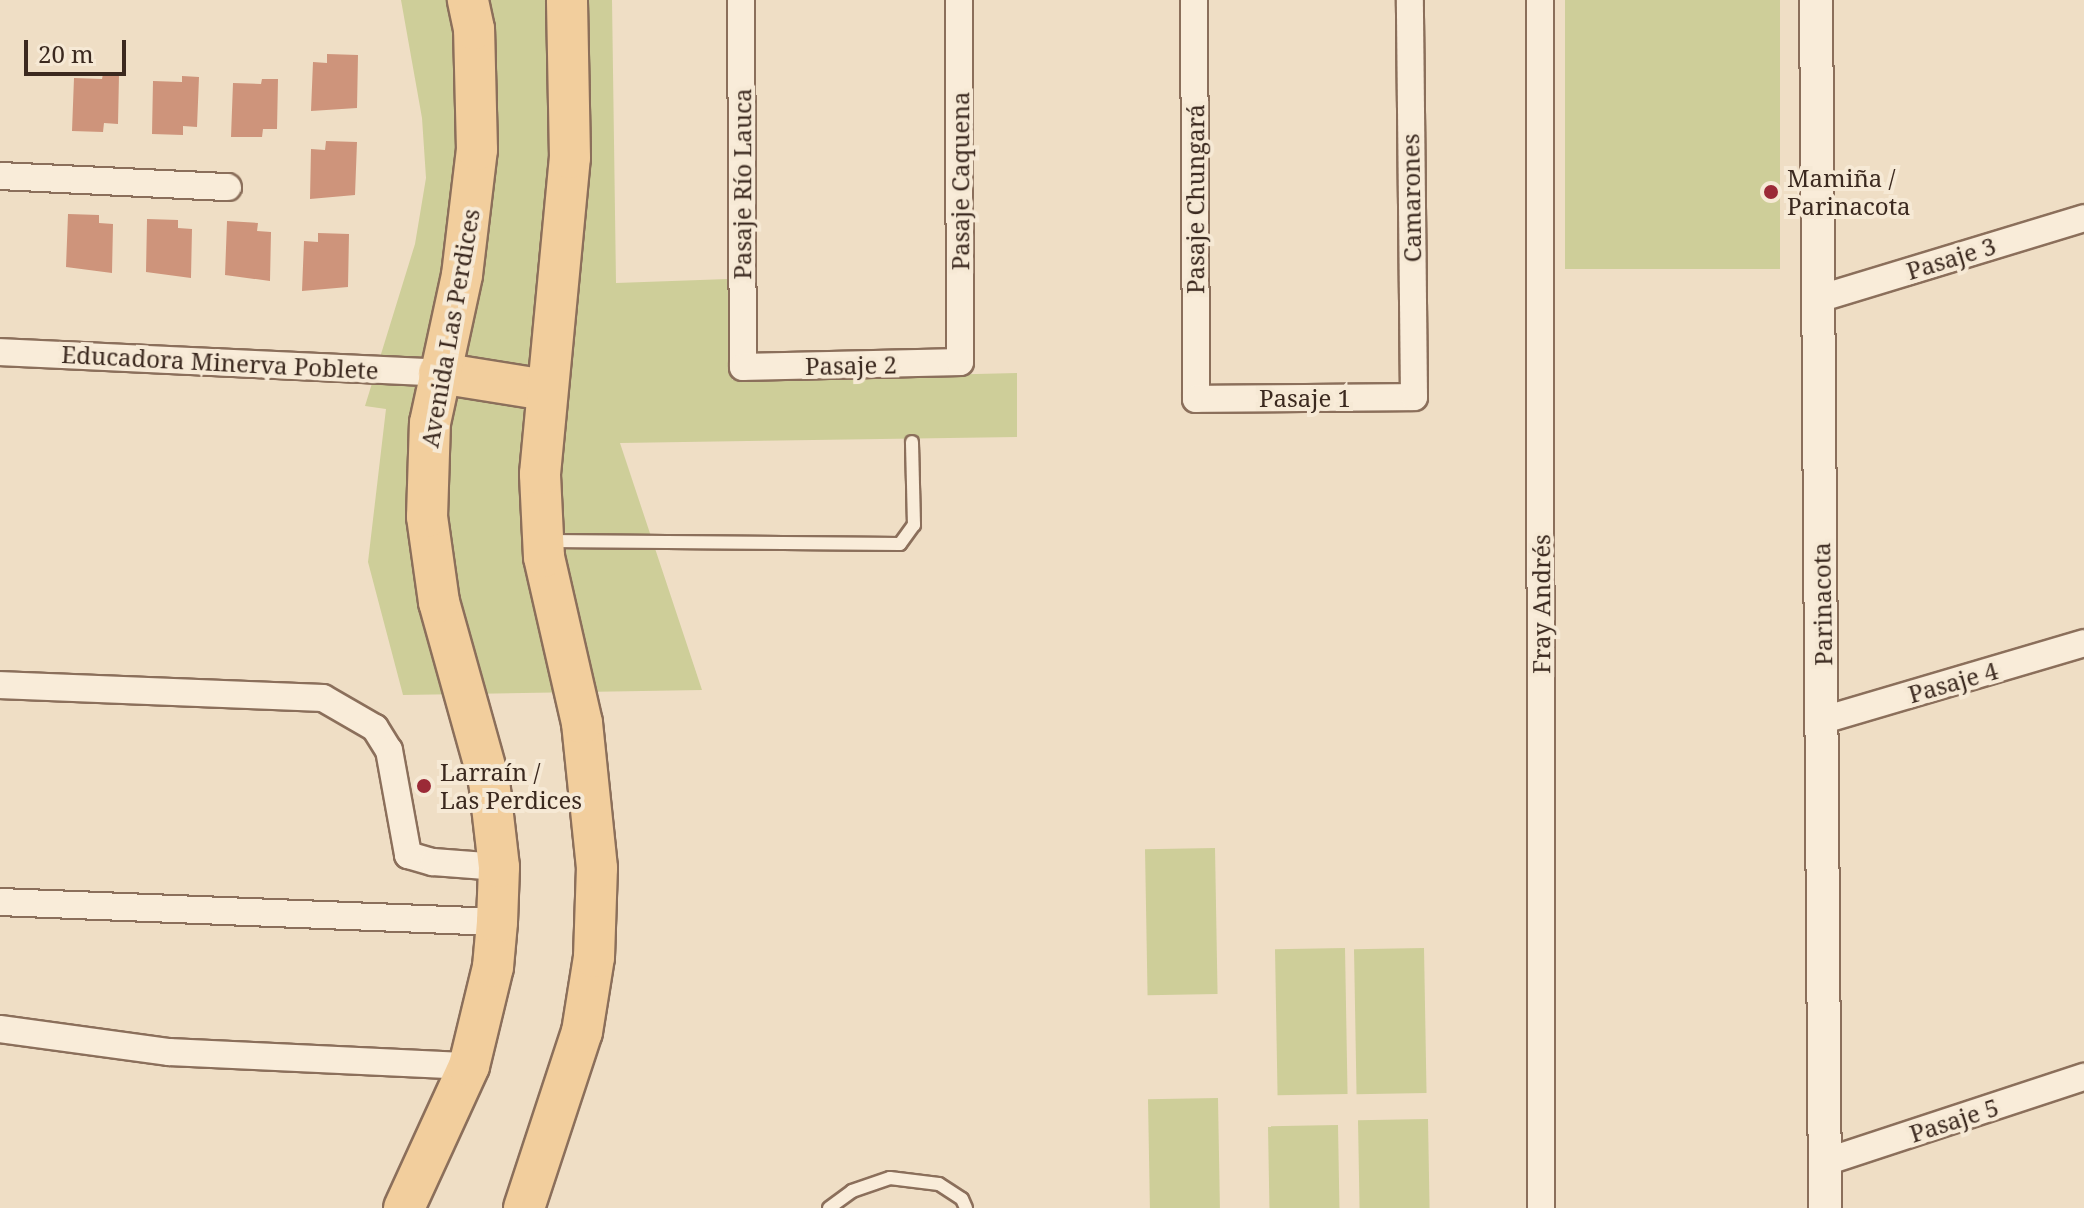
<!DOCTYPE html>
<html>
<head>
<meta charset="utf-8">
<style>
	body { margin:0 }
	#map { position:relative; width:2084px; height:1208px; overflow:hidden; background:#efdec5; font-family:"Noto Serif",serif }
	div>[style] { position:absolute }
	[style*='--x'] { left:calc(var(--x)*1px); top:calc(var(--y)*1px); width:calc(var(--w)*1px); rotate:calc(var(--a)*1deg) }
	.green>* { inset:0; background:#cece99; transform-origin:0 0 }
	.building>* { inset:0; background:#ce947b }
	.roads { filter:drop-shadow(2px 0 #8b6f5b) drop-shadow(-2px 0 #8b6f5b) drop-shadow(0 2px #8b6f5b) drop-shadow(0 -2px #8b6f5b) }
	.service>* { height:12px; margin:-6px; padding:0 6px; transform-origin:6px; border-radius:6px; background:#f9ecd9 }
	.minor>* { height:26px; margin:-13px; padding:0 13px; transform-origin:13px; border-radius:13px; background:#f9ecd9 }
	.tertiary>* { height:32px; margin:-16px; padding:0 16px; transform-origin:16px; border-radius:16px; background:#f9ecd9 }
	.primary>* { height:40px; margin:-20px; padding:0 20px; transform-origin:20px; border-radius:20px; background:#f2ce9d }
	.dots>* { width:22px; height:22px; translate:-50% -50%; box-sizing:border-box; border:4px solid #f6e9d5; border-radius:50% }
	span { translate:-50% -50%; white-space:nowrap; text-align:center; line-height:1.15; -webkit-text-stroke:8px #f6e9d5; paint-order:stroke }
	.poi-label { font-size:24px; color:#3b291f }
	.left { translate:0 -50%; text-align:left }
	.street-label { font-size:24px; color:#3b291f }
	.scale { position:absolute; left:24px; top:40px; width:102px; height:36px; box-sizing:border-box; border:4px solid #3b291f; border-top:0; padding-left:10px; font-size:24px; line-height:28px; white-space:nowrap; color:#3b291f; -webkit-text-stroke:6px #f6e9d5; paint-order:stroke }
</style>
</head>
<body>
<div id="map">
	<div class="green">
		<i style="clip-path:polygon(401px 0,612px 0,616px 283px,728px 279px,732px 380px,1017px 373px,1017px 437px,620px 443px,702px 690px,403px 695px,368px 562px,386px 409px,365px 406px,415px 244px,426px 178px,422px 118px)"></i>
		<i style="left:1565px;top:0;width:215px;height:269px"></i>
		<i style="left:1215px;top:848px;width:146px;height:70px;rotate:89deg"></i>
		<i style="left:1345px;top:948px;width:146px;height:70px;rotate:89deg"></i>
		<i style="left:1424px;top:948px;width:145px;height:70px;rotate:89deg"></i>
		<i style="left:1218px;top:1098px;width:110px;height:70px;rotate:89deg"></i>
		<i style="left:1428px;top:1119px;width:89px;height:70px;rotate:89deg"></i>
		<i style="left:1338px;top:1125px;width:83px;height:70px;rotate:89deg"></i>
	</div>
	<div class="building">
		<i style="clip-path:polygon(327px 54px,358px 55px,357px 108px,311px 111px,313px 62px,327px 63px)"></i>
		<i style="clip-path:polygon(103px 74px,119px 75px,118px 124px,104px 123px,103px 132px,72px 131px,74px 78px,102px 79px)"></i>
		<i style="clip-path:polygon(182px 76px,199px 77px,197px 127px,183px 126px,183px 135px,152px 134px,153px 81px,182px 82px)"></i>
		<i style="clip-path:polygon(262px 79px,278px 79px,277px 129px,263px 129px,262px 137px,231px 137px,233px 83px,261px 84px)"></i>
		<i style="clip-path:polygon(326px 141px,357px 142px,355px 195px,310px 199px,311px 149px,325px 150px)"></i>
		<i style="clip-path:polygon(68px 214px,99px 215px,99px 223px,113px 224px,112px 273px,66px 267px)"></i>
		<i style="clip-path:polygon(147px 219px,178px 220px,178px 228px,192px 229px,191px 278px,146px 272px)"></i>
		<i style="clip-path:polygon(227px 221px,258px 223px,257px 231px,271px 232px,270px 281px,225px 275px)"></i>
		<i style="clip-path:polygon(318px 233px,349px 234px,348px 287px,302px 291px,304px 241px,318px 242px)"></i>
	</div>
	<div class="roads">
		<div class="service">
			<i style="--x:550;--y:541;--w:350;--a:0.5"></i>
			<i style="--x:900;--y:544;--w:24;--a:-54"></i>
			<i style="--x:914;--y:525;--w:83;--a:-91.4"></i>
			<i style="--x:829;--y:1208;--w:29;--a:-36"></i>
			<i style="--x:852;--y:1191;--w:40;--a:-18.9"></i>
			<i style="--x:890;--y:1178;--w:49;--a:7"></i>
			<i style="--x:939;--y:1184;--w:27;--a:33"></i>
			<i style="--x:962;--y:1199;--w:10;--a:66"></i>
		</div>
		<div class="minor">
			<i style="--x:741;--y:0;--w:367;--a:89.7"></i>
			<i style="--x:743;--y:367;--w:217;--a:-1.3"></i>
			<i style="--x:960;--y:362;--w:362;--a:-90.2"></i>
			<i style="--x:1194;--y:0;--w:399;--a:89.7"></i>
			<i style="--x:1196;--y:399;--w:218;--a:-0.5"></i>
			<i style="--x:1414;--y:397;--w:397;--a:-90.6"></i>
			<i style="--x:1540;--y:0;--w:1208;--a:89.95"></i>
			<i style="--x:0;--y:176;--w:228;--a:2.8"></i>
			<i style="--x:1818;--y:299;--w:278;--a:-16.9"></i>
			<i style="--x:0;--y:352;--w:440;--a:2.7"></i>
			<i style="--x:0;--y:685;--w:323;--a:2.3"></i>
			<i style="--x:323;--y:698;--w:60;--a:30"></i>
			<i style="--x:375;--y:728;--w:26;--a:58"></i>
			<i style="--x:389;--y:750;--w:107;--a:79.7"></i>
			<i style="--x:408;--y:855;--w:26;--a:16"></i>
			<i style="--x:433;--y:862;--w:66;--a:4.3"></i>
			<i style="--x:1823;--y:720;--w:272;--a:-16.4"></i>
			<i style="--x:0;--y:902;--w:497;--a:2.3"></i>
			<i style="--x:0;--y:1029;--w:171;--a:7.8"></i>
			<i style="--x:169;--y:1052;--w:300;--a:2.7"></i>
			<i style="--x:1825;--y:1162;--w:273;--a:-18.2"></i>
		</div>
		<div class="tertiary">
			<i style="--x:1816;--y:0;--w:1208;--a:89.57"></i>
		</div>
		<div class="primary">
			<i style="--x:439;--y:373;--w:107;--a:9.1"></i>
			<i style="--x:404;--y:1208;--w:156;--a:-65.4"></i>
			<i style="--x:469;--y:1066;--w:102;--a:-76.4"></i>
			<i style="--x:493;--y:967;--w:45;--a:-84.9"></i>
			<i style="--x:497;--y:922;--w:55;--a:-87.9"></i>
			<i style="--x:499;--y:867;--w:87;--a:-96.6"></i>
			<i style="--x:489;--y:781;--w:186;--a:-105.6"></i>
			<i style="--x:439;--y:602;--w:86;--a:-98"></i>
			<i style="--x:427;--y:517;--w:94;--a:-88.2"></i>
			<i style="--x:430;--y:423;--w:151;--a:-77.8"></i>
			<i style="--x:462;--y:275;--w:126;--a:-83.2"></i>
			<i style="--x:477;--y:150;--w:121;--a:-91.4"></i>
			<i style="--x:474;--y:29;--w:30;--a:-102"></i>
			<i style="--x:524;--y:1208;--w:185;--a:-71.8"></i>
			<i style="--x:582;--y:1032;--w:76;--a:-80.9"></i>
			<i style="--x:594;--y:957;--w:89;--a:-88.1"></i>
			<i style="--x:597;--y:868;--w:146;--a:-95.9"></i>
			<i style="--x:582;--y:723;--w:170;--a:-102.9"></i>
			<i style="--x:544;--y:557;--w:83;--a:-92.8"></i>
			<i style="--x:540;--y:474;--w:317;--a:-84.6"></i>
			<i style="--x:570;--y:158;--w:158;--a:-91.1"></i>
		</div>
	</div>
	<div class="dots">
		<i style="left:1771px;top:192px;background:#9b2a37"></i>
		<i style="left:424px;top:786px;background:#9b2a37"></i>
	</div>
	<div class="poi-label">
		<span class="left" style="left:1787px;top:192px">Mamiña /<br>Parinacota</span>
		<span class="left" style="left:440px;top:786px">Larraín /<br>Las Perdices</span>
	</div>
	<div class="street-label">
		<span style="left:960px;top:181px;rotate:-90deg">Pasaje Caquena</span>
		<span style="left:742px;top:184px;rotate:-90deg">Pasaje Río Lauca</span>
		<span style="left:1411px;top:198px;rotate:-91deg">Camarones</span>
		<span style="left:1195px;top:199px;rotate:-90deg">Pasaje Chungará</span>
		<span style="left:1951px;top:258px;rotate:-17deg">Pasaje 3</span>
		<span style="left:450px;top:328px;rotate:-80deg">Avenida Las Perdices</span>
		<span style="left:220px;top:362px;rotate:3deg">Educadora Minerva Poblete</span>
		<span style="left:851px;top:365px;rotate:-1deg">Pasaje 2</span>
		<span style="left:1305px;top:398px">Pasaje 1</span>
		<span style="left:1541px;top:604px;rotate:-90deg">Fray Andrés</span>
		<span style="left:1822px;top:604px;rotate:-91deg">Parinacota</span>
		<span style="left:1953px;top:682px;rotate:-16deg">Pasaje 4</span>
		<span style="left:1954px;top:1120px;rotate:-18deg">Pasaje 5</span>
	</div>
	<div class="scale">20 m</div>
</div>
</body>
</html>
